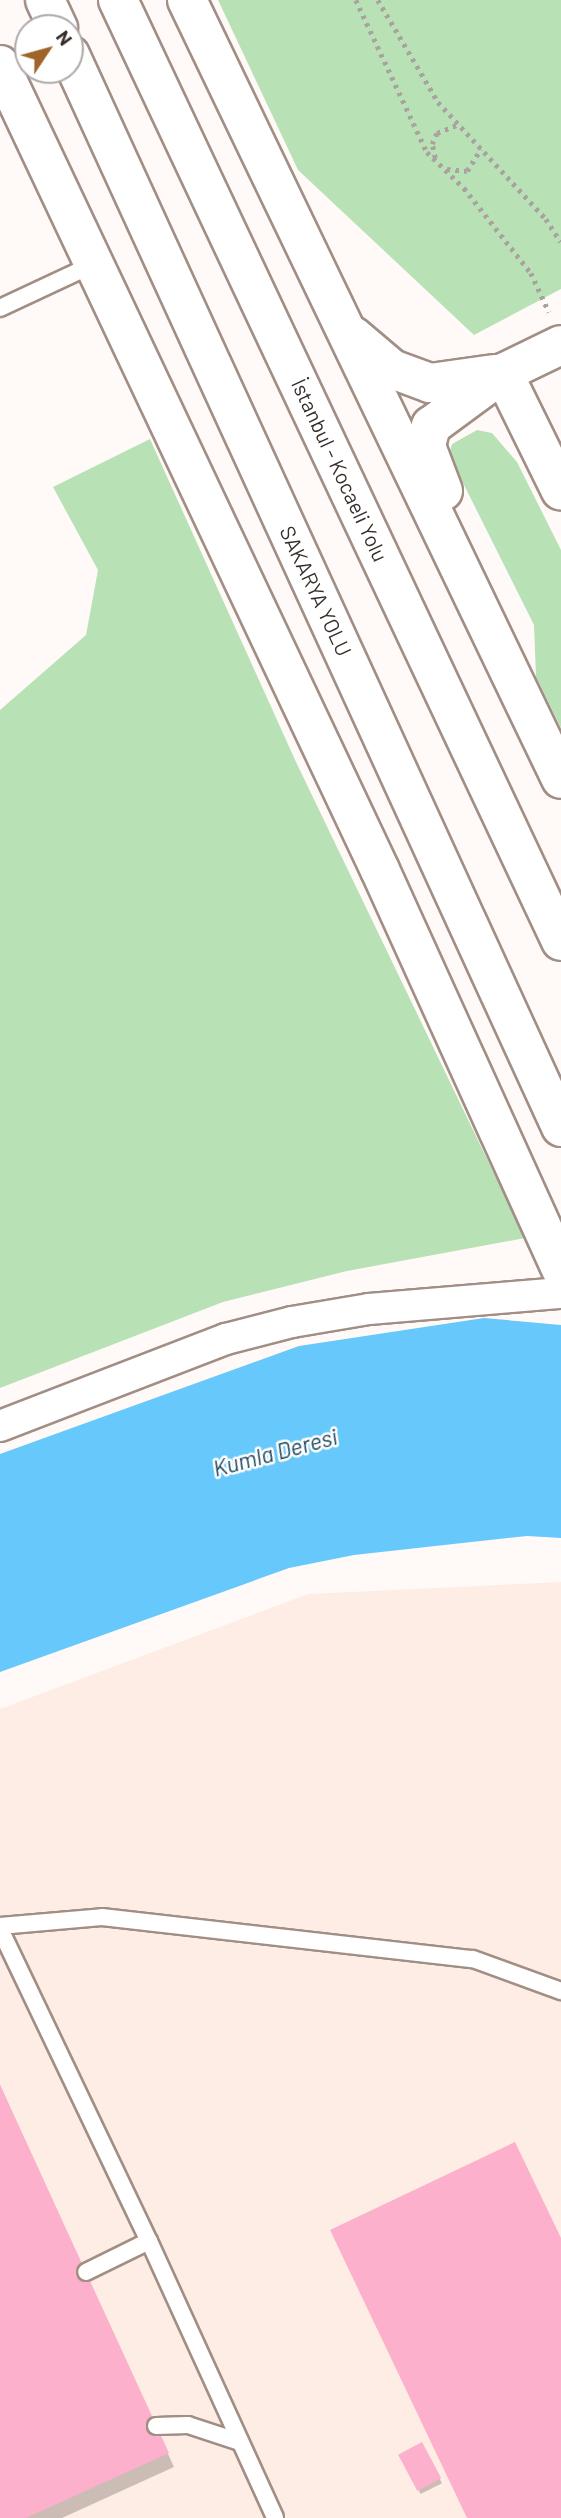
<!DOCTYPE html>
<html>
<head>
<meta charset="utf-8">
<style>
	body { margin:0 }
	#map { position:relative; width:561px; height:2518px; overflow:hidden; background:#fffaf8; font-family:Barlow,sans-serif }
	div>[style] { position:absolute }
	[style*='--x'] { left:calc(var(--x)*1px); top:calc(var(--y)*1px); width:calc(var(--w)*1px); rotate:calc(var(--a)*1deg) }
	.built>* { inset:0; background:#feede4 }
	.green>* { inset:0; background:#b9e1b6 }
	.water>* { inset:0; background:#66c8fb }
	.shadow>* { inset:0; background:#0003; transform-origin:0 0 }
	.building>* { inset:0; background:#fcb0cb; transform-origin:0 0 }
	.path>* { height:4.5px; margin-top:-2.25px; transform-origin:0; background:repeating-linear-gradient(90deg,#a9a29f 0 3.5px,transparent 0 8.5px) }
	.roads { filter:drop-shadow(2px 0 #a18e84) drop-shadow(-2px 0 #a18e84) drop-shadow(0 2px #a18e84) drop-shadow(0 -2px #a18e84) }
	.service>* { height:16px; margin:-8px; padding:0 8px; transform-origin:8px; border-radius:8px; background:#fff }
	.minor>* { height:30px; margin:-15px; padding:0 15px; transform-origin:15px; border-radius:15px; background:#fff }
	.primary>* { height:38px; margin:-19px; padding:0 19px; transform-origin:19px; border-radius:19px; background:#fff }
	.trunk>* { height:38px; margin:-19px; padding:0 19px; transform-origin:19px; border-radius:19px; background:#fff }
	span { translate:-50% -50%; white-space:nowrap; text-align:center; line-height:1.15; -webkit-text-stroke:5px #fff; paint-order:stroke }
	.street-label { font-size:21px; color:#352d29 }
	.water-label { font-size:23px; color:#204a5f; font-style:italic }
	.north { position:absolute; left:14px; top:14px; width:70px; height:70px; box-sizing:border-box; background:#fff; border:2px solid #aeaba9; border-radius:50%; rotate:54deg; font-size:19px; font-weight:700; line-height:28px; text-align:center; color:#352d29 }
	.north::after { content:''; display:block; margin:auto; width:24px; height:32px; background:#a16428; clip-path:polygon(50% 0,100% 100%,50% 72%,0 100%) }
</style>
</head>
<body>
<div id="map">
	<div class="built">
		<i style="clip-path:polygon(561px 1582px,561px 2518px,0 2518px,0 1709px,308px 1594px)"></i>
	</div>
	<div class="green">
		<i style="clip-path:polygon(218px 0,561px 0,561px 289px,474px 335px,298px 170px)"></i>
		<i style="clip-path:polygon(477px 430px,492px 433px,517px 462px,561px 550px,561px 728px,536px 677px,534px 625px,449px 455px,452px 444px)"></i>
		<i style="clip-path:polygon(150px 439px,296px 762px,525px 1238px,347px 1271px,223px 1302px,0 1388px,0 710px,86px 635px,98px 570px,53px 487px)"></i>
	</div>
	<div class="water">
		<i style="clip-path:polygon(484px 1318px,561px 1325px,561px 1538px,527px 1536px,354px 1555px,289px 1568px,0 1672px,0 1454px,299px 1346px)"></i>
	</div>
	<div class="shadow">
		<i style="clip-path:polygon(0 2085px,174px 2467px,62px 2518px,0 2518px)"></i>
		<i style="left:422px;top:2444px;width:44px;height:24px;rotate:63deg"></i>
	</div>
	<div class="building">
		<i style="clip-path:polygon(0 2085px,169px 2453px,26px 2518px,0 2518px)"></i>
		<i style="clip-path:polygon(515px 2142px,561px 2238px,561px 2518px,467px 2518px,330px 2230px)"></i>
		<i style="left:422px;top:2442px;width:41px;height:27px;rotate:62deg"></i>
	</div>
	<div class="path">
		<i style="--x:356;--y:0;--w:168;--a:65"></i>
		<i style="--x:427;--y:152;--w:52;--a:44.2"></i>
		<i style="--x:464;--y:188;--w:108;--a:51.8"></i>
		<i style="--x:531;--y:273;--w:43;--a:65.2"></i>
		<i style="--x:378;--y:0;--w:118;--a:59.5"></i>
		<i style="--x:438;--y:102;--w:159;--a:47.3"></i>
		<i style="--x:546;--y:219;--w:27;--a:57"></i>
		<i style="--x:435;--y:158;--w:14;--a:-102"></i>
		<i style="--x:432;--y:144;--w:12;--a:-66"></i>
		<i style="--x:437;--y:133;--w:24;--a:-22"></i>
		<i style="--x:447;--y:169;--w:20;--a:6"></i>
		<i style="--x:467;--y:171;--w:26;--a:-58"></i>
	</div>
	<div class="roads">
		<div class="service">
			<i style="--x:0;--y:308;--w:104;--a:-25.1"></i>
			<i style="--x:0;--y:1926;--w:102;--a:-5"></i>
			<i style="--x:102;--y:1917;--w:373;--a:6.5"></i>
			<i style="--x:473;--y:1959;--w:94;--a:20"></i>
			<i style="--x:0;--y:1929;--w:346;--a:64.5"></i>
			<i style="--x:149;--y:2241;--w:70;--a:153.8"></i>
			<i style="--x:149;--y:2241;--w:304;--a:65.5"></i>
			<i style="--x:156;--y:2426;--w:32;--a:-2"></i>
			<i style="--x:188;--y:2425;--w:55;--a:18.1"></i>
		</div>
		<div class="minor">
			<i style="--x:0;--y:1426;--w:242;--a:-21.1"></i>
			<i style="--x:226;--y:1339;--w:68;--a:-14.4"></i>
			<i style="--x:292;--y:1322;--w:78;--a:-9.6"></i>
			<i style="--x:369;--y:1309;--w:193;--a:-4.8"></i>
		</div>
		<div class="primary">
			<i style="--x:503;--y:373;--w:64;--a:-25.8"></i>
		</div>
		<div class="trunk">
			<i style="--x:45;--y:0;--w:31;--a:65"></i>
			<i style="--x:118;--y:0;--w:1040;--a:64.79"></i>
			<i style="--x:187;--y:0;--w:864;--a:64.35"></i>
			<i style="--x:70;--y:55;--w:1179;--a:65.39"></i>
			<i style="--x:0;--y:65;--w:890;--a:64.73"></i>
			<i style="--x:380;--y:870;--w:438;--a:65.6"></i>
			<i style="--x:353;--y:336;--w:51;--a:40.2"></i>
			<i style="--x:392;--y:369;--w:40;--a:20.2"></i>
			<i style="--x:430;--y:383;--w:65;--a:-8"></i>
			<i style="--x:503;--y:373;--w:131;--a:63.8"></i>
			<i style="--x:443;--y:491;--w:48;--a:-110.7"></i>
			<i style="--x:426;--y:446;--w:21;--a:-76"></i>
			<i style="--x:431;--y:426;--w:89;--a:-36.4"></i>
		</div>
	</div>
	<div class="street-label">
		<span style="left:340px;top:470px;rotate:65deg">İstanbul - Kocaeli Yolu</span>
		<span style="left:316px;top:591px;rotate:65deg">SAKARYA YOLU</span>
	</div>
	<div class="water-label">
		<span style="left:275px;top:1452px;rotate:-15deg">Kumla Deresi</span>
	</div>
	<div class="north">N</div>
</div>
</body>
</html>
